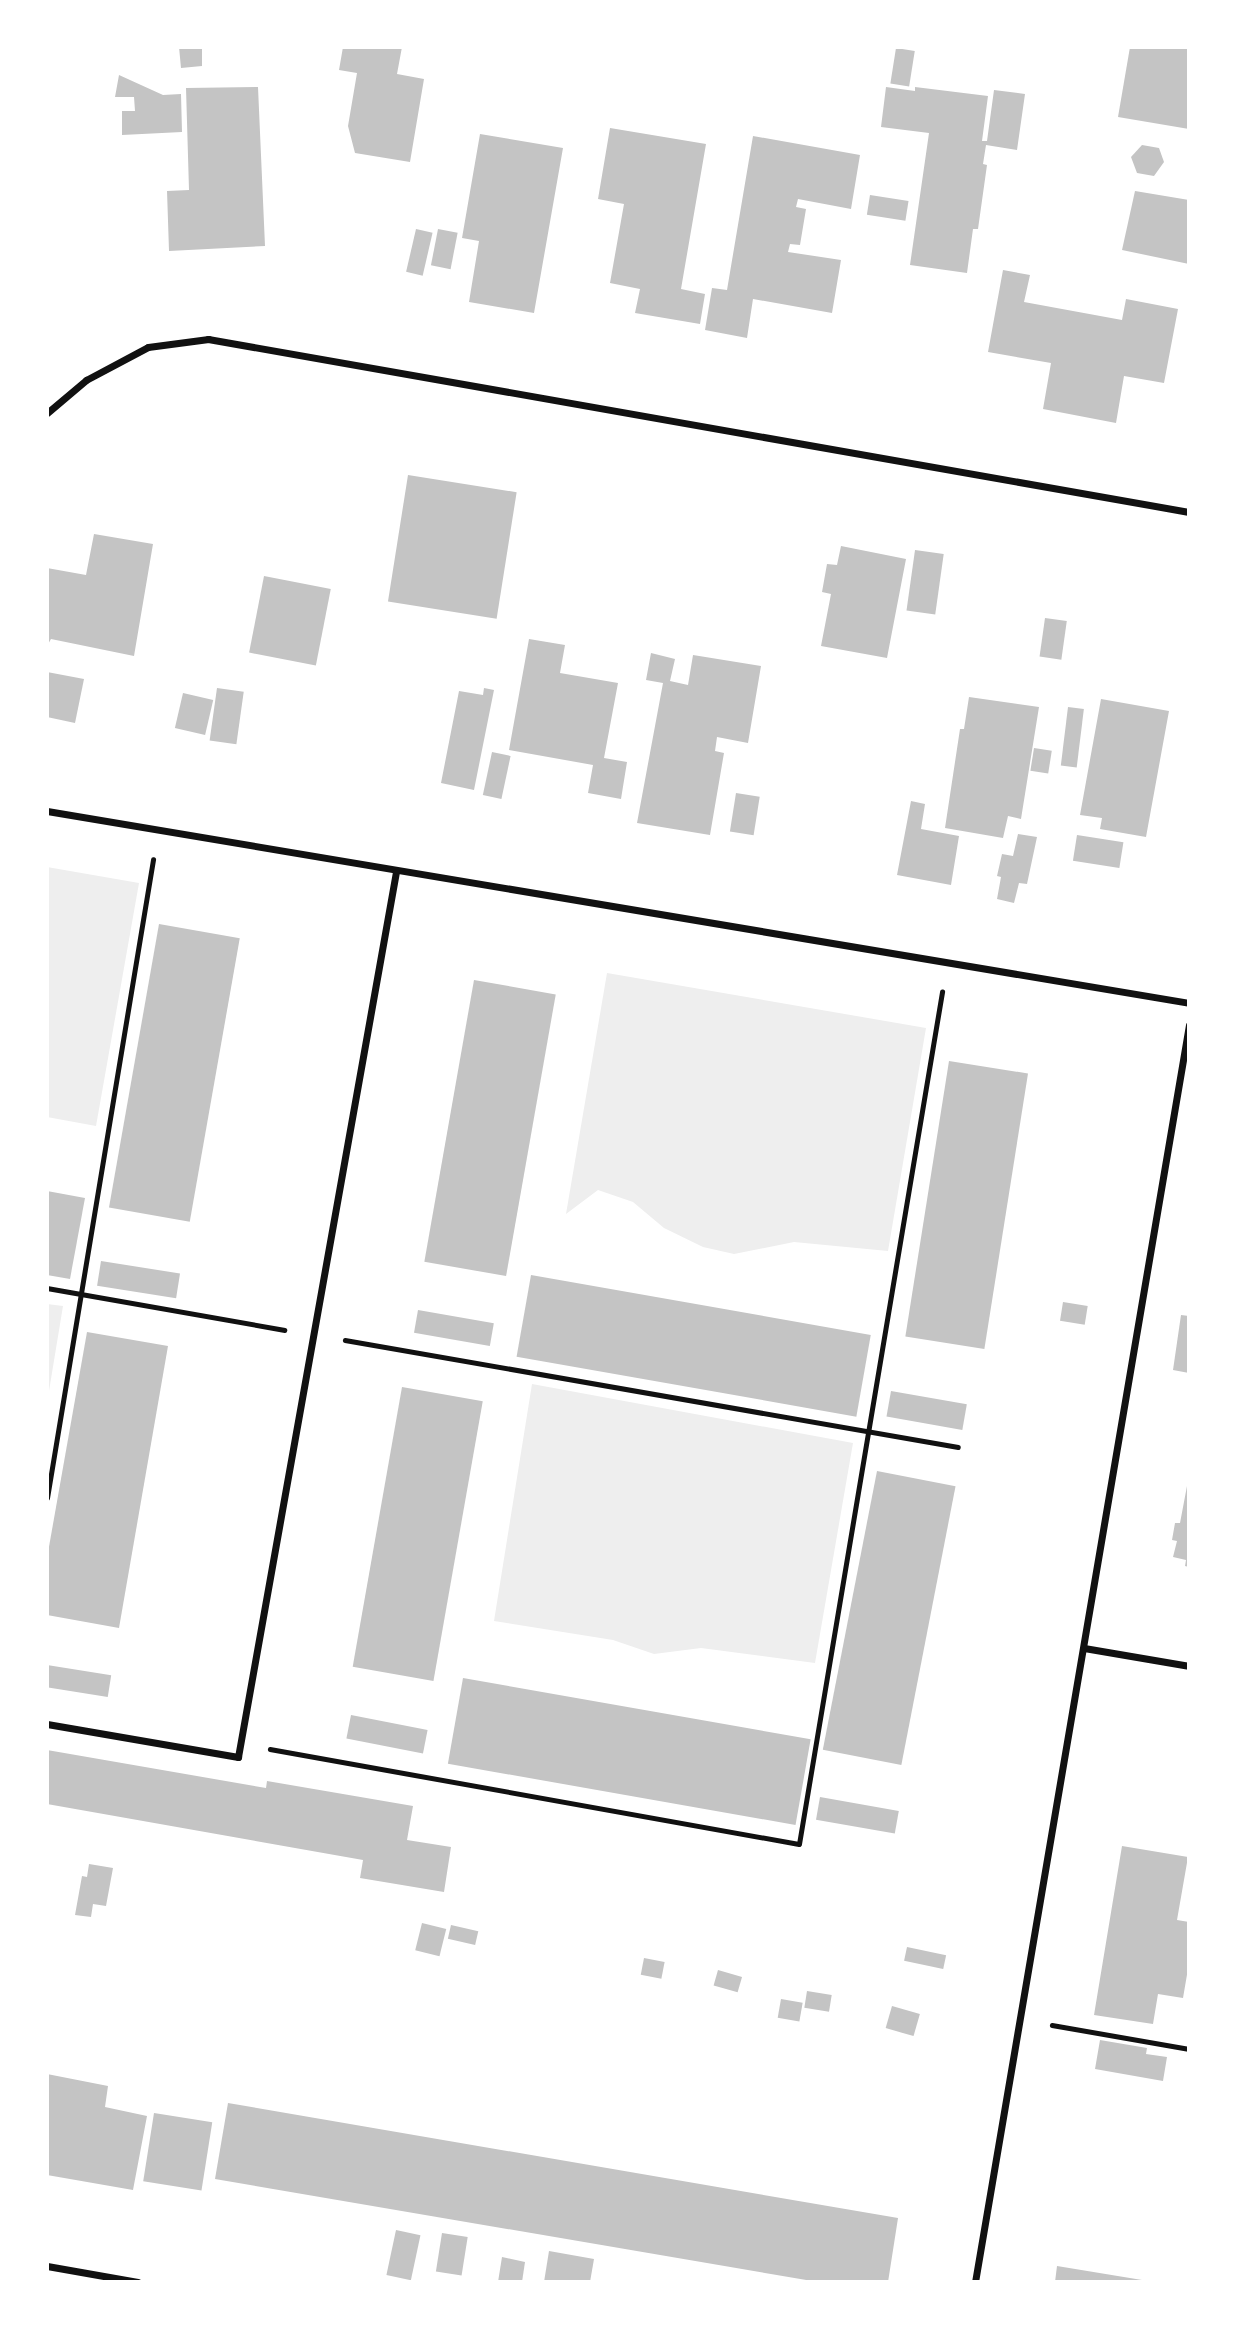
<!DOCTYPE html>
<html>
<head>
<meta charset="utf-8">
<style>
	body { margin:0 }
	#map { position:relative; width:1236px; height:2329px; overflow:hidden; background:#fff; font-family:Raleway,sans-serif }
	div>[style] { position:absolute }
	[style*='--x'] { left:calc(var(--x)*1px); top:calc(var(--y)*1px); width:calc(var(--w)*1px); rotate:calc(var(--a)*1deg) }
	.green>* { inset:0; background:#eee }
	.building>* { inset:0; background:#c4c4c4; transform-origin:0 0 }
	.path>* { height:4.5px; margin:-2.25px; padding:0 2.25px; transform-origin:2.25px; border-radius:2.25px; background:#111 }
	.minor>* { height:7px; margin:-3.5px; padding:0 3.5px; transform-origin:3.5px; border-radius:3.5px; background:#111 }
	span { translate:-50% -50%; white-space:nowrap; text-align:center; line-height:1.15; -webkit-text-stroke:5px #fff; paint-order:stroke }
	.frame { position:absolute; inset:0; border:49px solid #fff; pointer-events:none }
</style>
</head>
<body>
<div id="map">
	<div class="green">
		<i style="clip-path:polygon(47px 867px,139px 883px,96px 1126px,47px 1117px)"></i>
		<i style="clip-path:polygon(607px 973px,926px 1028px,888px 1251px,794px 1242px,734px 1254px,703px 1247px,664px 1228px,633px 1202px,598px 1190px,566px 1214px)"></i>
		<i style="clip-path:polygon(47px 1304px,63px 1306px,47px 1403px)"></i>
		<i style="clip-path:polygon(532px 1384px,853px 1443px,815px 1663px,701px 1648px,654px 1654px,613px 1640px,494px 1621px)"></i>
	</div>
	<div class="building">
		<i style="clip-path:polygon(179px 47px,202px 47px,202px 66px,181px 68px)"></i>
		<i style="clip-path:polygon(343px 47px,402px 47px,397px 74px,424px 79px,410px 162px,355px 153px,348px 126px,357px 73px,339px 70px)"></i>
		<i style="clip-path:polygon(1130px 47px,1189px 47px,1189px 129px,1118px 117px)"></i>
		<i style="left:896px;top:48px;width:19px;height:36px;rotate:9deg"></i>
		<i style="clip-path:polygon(119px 75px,163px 95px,181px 94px,182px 132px,122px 135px,122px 111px,135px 111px,134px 97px,115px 97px)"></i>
		<i style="clip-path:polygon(258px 87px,265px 246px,169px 251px,167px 191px,189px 190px,186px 88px)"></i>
		<i style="clip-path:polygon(886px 87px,915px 91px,915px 87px,988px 96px,982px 141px,987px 141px,994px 90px,1025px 94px,1017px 150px,986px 145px,983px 164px,987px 165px,978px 229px,973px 229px,967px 273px,910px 265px,929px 133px,881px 127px)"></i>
		<i style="clip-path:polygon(610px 128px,706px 144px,681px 289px,705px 294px,700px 324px,635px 313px,640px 289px,610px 283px,624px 204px,598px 199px)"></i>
		<i style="clip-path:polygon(480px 134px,563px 148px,534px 313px,469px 302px,479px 241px,462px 238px)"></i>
		<i style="clip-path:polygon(753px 136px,860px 155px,851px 209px,798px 199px,796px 207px,806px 209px,800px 245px,790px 244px,788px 252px,841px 260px,832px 313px,753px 299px,747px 338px,705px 330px,712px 288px,727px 290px)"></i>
		<i style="clip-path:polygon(1142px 145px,1159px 148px,1164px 162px,1154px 176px,1137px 173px,1131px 157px)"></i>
		<i style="clip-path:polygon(1135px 191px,1189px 200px,1189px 264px,1122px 250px)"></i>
		<i style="left:870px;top:195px;width:39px;height:20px;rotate:9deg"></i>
		<i style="left:416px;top:229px;width:17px;height:44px;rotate:13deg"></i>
		<i style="left:438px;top:229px;width:20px;height:37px;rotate:11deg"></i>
		<i style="clip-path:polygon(1003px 270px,1030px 275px,1024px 302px,1122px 320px,1126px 299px,1178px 309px,1164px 383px,1124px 376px,1116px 423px,1043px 409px,1051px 363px,988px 352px)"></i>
		<i style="left:408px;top:475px;width:110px;height:128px;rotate:9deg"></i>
		<i style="clip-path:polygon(94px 534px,153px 544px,134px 656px,51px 639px,47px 646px,47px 568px,86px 575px)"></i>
		<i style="clip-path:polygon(841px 546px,906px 559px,887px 658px,821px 646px,831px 594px,822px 592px,827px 564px,837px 565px)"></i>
		<i style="left:915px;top:550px;width:29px;height:61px;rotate:8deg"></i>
		<i style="left:264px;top:576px;width:68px;height:78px;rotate:11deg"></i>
		<i style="left:1045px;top:618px;width:22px;height:39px;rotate:8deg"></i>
		<i style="clip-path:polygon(529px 639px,565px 645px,560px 673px,618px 683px,604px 758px,627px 762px,621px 799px,588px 793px,593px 765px,509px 750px)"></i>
		<i style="clip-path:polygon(651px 653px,675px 659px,670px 681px,688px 685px,693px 655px,761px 666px,748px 743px,717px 737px,715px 751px,724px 753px,710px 835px,637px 823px,663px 683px,646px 680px)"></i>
		<i style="clip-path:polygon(47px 672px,84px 679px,75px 723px,47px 717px)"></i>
		<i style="left:217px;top:688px;width:27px;height:53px;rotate:8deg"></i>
		<i style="clip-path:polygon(484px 688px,494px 690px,474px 790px,441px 783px,459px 691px,483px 695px)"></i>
		<i style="left:183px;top:693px;width:31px;height:36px;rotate:13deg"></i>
		<i style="clip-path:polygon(969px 697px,1039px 707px,1021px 819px,1008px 816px,1003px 838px,945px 828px,960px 729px,964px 729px)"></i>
		<i style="clip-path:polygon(1101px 699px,1169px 711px,1146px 837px,1100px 829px,1102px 818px,1080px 815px)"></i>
		<i style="left:1068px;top:707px;width:16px;height:59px;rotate:7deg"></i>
		<i style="left:1034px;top:748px;width:18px;height:23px;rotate:9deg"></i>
		<i style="left:492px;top:752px;width:19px;height:44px;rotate:12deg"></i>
		<i style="left:736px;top:793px;width:24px;height:39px;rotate:9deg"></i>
		<i style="clip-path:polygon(911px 801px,925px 804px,921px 829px,959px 836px,951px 885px,897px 875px)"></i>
		<i style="clip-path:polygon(1018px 834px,1037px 837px,1027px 884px,1019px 883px,1014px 903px,997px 899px,1001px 877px,997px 876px,1002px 854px,1013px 856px)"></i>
		<i style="left:1077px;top:835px;width:47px;height:26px;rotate:9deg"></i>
		<i style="left:159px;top:924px;width:82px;height:288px;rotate:10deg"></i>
		<i style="left:474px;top:980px;width:83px;height:286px;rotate:10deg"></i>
		<i style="left:949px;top:1061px;width:80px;height:279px;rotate:9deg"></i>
		<i style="clip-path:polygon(47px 1191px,85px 1198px,70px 1279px,47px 1275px)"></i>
		<i style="left:101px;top:1261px;width:80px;height:25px;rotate:9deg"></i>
		<i style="left:531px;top:1275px;width:345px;height:83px;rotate:10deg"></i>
		<i style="left:1063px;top:1302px;width:25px;height:19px;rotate:9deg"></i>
		<i style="left:418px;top:1310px;width:77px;height:23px;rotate:10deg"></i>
		<i style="clip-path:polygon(1181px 1315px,1189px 1316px,1189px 1373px,1173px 1370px)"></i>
		<i style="clip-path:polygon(87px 1332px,168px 1346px,119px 1628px,47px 1615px,47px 1558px)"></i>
		<i style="left:402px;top:1387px;width:82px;height:284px;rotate:10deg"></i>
		<i style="left:891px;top:1391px;width:77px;height:26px;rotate:10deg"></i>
		<i style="left:877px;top:1471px;width:80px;height:284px;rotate:11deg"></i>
		<i style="clip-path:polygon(1187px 1486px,1189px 1486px,1189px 1567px,1185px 1566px,1186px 1560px,1173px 1557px,1177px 1541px,1172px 1540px,1175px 1523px,1180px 1523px)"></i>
		<i style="left:47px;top:1665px;width:65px;height:22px;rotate:9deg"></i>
		<i style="left:463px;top:1678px;width:353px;height:87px;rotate:10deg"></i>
		<i style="left:351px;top:1715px;width:78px;height:24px;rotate:11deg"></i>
		<i style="clip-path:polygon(47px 1750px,266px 1788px,267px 1781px,413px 1806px,407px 1840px,451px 1847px,444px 1892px,360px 1878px,363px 1860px,47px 1804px)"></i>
		<i style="left:820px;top:1797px;width:80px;height:23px;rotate:10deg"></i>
		<i style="clip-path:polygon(1122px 1846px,1188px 1857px,1177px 1920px,1189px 1922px,1189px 1963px,1183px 1998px,1158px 1994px,1153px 2024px,1094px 2015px)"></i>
		<i style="clip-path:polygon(89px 1864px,113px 1868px,106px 1906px,93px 1904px,91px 1917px,75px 1915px,82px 1876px,87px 1877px)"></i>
		<i style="left:422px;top:1923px;width:25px;height:28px;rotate:14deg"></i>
		<i style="left:451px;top:1925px;width:28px;height:14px;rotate:13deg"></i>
		<i style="left:907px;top:1947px;width:40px;height:14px;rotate:12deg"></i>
		<i style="left:644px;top:1958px;width:21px;height:17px;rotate:11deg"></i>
		<i style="left:718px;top:1970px;width:25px;height:16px;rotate:16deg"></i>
		<i style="left:807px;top:1991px;width:25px;height:17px;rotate:9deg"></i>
		<i style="left:781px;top:1999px;width:22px;height:19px;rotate:10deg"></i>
		<i style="left:892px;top:2006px;width:29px;height:23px;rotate:16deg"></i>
		<i style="clip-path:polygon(1100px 2040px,1147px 2048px,1146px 2054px,1167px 2057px,1163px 2081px,1095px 2069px)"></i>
		<i style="clip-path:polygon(47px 2074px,108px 2086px,105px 2107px,147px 2116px,133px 2190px,47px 2175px)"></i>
		<i style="clip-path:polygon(228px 2103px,898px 2218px,888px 2282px,818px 2282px,215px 2179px)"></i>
		<i style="left:154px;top:2113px;width:59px;height:69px;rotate:9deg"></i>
		<i style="left:396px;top:2230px;width:25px;height:46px;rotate:12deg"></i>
		<i style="left:442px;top:2233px;width:26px;height:39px;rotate:9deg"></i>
		<i style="clip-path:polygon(549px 2251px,594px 2259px,590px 2282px,544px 2282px)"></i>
		<i style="clip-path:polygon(502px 2257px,525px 2262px,522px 2282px,498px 2282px)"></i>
		<i style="clip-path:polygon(1057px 2266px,1142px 2280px,1142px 2282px,1055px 2282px)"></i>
	</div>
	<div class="path">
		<i style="--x:47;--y:1288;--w:241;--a:10"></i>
		<i style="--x:345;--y:1340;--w:622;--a:9.9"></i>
		<i style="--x:47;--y:1498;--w:647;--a:-80.57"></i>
		<i style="--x:270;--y:1749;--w:537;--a:10.18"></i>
		<i style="--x:799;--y:1844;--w:864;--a:-80.47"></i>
		<i style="--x:1052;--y:2025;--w:139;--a:9.9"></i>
	</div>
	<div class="minor">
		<i style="--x:47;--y:413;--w:51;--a:-40.2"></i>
		<i style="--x:86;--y:380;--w:70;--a:-28"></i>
		<i style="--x:148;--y:347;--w:61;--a:-7.6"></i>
		<i style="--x:208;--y:339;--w:996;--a:10"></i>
		<i style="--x:47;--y:811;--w:1158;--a:9.54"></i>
		<i style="--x:1084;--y:1648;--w:107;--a:9.7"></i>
		<i style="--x:47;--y:1724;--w:194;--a:9.8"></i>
		<i style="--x:238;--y:1757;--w:899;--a:-79.88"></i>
		<i style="--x:47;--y:2266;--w:92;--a:10"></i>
		<i style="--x:975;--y:2282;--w:1275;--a:-80.34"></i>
	</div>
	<div class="frame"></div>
</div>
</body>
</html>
